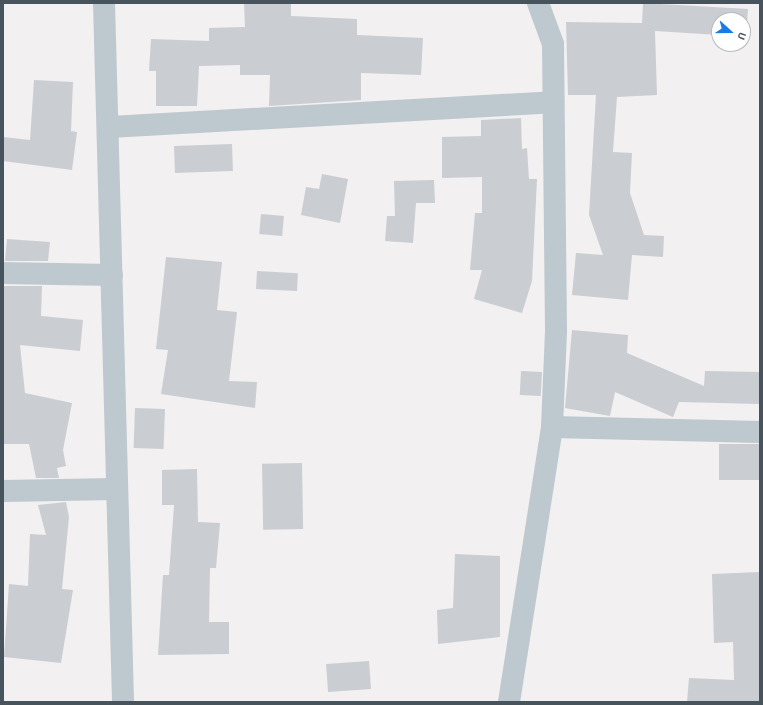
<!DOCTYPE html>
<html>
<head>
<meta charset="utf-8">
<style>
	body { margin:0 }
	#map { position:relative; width:763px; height:705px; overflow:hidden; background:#f2f0f0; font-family:"Alegreya Sans",sans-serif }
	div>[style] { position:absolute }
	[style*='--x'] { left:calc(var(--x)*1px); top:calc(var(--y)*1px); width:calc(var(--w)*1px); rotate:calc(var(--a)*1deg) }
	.building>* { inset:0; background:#cacdd2; transform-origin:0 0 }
	.minor>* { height:22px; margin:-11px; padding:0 11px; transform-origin:11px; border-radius:11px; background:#bec8cf }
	span { translate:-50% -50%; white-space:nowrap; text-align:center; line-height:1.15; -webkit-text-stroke:4px #fff; paint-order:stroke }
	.frame { position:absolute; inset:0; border:4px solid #48545d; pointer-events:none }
	.north { position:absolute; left:711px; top:12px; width:40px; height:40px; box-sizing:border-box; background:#fff; border:1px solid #b6bbbe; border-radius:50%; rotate:111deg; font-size:11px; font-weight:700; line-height:16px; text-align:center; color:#48545d }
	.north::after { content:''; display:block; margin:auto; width:14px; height:18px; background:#197ce3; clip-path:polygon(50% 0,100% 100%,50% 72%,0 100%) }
</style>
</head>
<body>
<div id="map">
	<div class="building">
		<i style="clip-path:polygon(244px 3px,291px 3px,291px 16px,357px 19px,357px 35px,423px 38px,421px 75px,361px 73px,361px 100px,269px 106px,270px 75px,240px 75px,240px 65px,199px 66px,197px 106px,156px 106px,156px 71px,149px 71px,151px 39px,209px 41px,209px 28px,245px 27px)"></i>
		<i style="clip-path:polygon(643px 3px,748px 9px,746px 37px,743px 36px,743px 20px,719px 20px,719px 35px,655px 31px,657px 95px,617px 97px,613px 152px,632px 153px,630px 193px,644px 235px,664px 236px,663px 257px,632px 255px,628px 300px,572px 295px,576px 253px,603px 255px,589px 215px,596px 95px,568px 95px,566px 22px,642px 23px)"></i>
		<i style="clip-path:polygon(34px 80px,73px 82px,71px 131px,77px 132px,72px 170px,3px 161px,3px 137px,30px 140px)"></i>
		<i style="clip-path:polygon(521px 118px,522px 149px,527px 148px,529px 179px,537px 179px,532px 281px,522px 313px,474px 299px,482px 270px,470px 270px,475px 213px,482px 213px,482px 177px,442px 178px,442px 137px,481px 136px,481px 120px)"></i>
		<i style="left:232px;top:144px;width:27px;height:58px;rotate:88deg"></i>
		<i style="clip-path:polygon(322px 174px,348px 179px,340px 223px,301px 215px,306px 187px,319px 189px)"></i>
		<i style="clip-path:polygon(434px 180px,435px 203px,416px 203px,413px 243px,385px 241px,387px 216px,395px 216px,394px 181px)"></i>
		<i style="left:261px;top:214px;width:23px;height:20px;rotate:5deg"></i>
		<i style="clip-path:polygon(7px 239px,50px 242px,48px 261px,5px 261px)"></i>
		<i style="clip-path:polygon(166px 257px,222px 262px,217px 310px,237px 312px,229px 381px,257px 382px,255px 408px,161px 394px,168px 350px,156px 349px)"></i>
		<i style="left:257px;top:271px;width:41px;height:18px;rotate:3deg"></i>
		<i style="clip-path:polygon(3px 286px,42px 286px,41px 316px,83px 320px,80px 351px,20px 345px,25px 393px,72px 403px,63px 450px,66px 466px,57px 468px,59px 478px,36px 478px,29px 444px,3px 444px)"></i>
		<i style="clip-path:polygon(572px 330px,628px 335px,627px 353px,704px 386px,705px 371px,760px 372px,760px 404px,679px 402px,673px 417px,615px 392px,610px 416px,565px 408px)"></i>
		<i style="left:521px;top:371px;width:21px;height:24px;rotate:3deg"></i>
		<i style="left:135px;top:408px;width:30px;height:40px;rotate:2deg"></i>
		<i style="left:719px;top:444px;width:41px;height:36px"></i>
		<i style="left:302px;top:463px;width:66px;height:40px;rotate:89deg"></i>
		<i style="clip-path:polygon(197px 469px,198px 522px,220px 523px,216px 568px,210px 568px,209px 622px,229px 622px,229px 654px,158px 655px,163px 575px,169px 575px,174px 505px,162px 505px,162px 470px)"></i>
		<i style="clip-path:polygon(66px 502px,69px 517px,62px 589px,73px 590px,61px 663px,4px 657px,9px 584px,28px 586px,30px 534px,46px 535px,38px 505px)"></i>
		<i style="clip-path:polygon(455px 554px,500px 556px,500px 637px,438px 644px,437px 610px,453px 608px)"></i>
		<i style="clip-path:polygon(760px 572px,760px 702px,687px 702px,689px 678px,734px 680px,733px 642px,714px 643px,712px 574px)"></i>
		<i style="left:369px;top:661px;width:28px;height:43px;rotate:86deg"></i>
	</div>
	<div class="minor">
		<i style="--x:104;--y:3;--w:699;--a:88.44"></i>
		<i style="--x:110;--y:127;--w:444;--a:-3.2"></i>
		<i style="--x:3;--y:273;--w:109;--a:1.1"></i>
		<i style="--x:552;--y:427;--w:208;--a:1.4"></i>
		<i style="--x:3;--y:491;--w:113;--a:-1"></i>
		<i style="--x:509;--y:702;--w:278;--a:-81.1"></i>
		<i style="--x:552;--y:427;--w:96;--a:-87.6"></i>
		<i style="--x:556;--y:331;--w:287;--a:-90.6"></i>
		<i style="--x:553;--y:44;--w:44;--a:-110.1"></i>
	</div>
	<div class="frame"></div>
	<div class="north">U</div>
</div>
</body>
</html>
